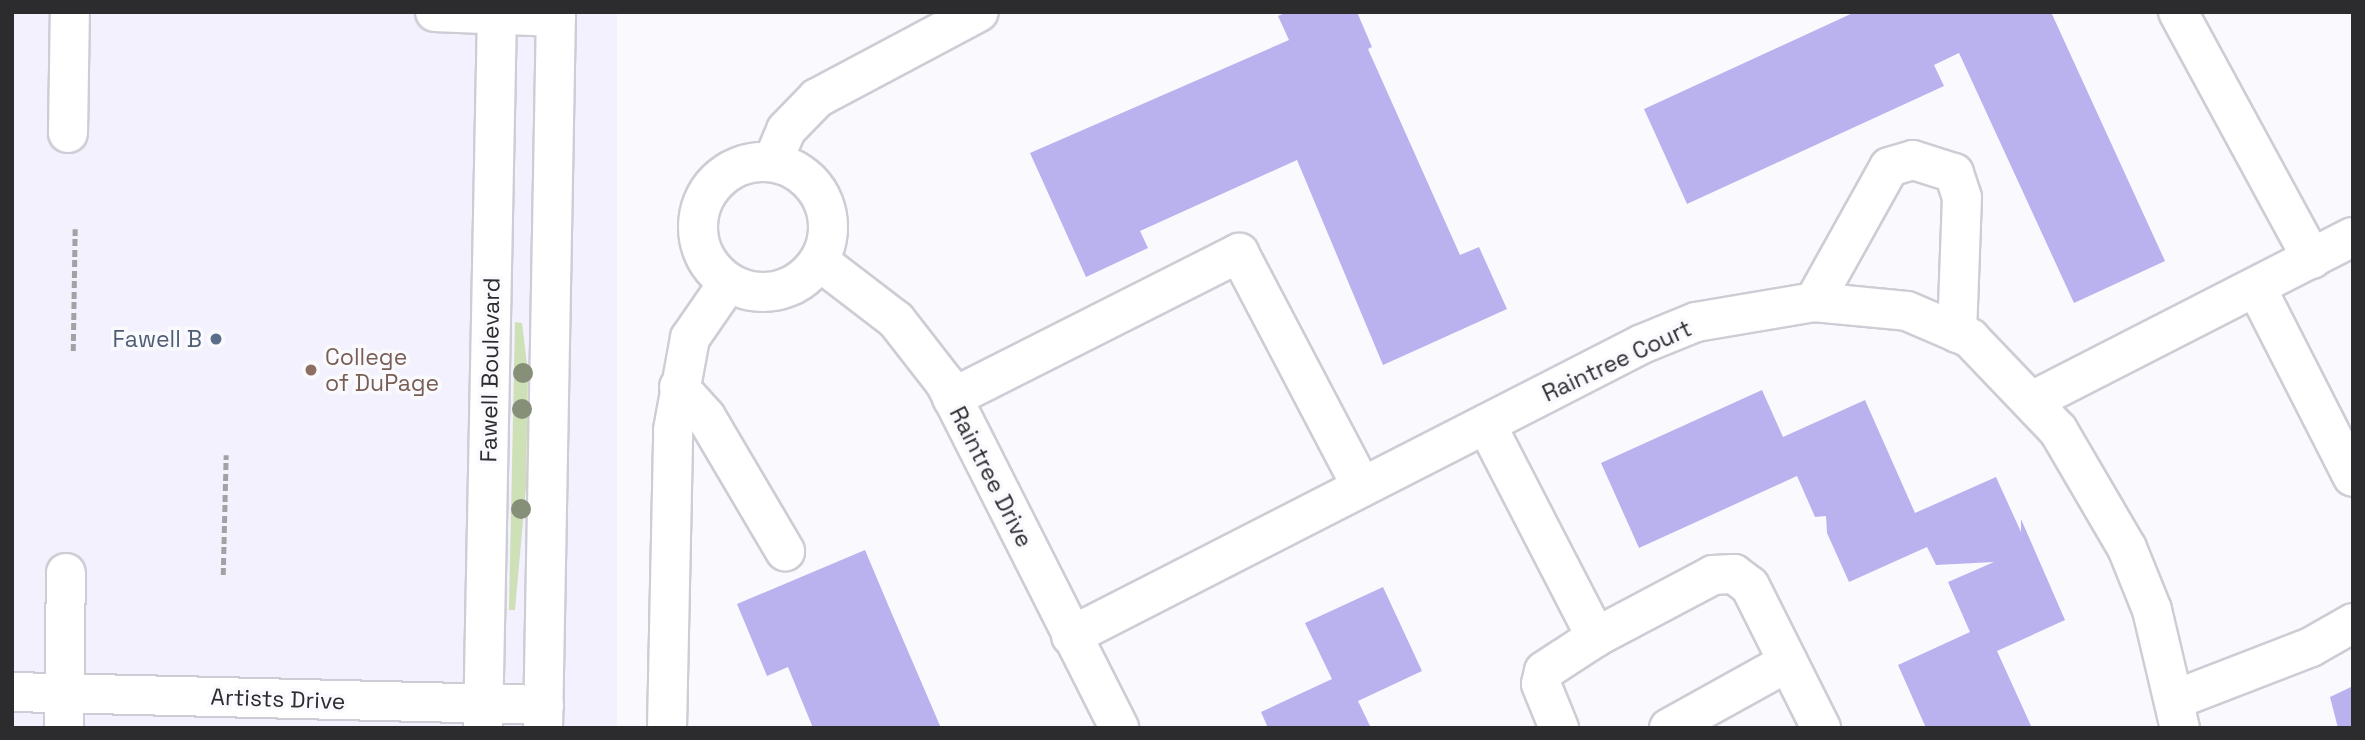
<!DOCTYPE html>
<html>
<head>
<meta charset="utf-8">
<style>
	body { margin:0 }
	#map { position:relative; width:2365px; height:740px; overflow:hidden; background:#fafafe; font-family:"Space Grotesk",sans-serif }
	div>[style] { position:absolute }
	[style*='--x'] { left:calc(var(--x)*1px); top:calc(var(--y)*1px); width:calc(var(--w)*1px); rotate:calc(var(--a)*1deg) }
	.built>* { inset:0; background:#f2f1fd; transform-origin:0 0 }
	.green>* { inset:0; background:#cde0b6 }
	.building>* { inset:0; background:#b9b2ef }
	.path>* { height:4.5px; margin-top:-2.25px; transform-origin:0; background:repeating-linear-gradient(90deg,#a2a2a5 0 7px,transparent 0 10.5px) }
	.roads { filter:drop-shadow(2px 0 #cecdd5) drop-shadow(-2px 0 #cecdd5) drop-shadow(0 2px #cecdd5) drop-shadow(0 -2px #cecdd5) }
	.minor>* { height:38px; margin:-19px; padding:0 19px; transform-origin:19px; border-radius:19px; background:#fff }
	.minor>.ring { margin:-19px; padding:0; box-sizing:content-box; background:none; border:38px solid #fff; border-radius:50% }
	.trees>* { width:20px; height:20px; margin:-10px; border-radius:50%; background:#868f78 }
	.dots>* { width:19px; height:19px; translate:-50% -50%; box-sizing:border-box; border:4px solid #fafafe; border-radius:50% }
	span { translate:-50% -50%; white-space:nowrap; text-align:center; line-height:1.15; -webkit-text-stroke:7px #fafafe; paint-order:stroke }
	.service-label { font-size:23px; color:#4e5e75 }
	.right { translate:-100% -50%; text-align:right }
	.education-label { font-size:23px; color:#785e54 }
	.left { translate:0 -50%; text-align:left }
	.street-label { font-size:23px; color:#2c2c2f }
	.frame { position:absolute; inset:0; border:14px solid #2c2c2f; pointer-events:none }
</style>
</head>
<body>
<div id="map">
	<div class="built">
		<i style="left:12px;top:12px;width:605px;height:716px"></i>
	</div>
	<div class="green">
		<i style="clip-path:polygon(515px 322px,522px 323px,528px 373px,526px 487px,515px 610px,509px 610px)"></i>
	</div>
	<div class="building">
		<i style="clip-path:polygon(1287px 12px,1357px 12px,1372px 47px,1368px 49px,1460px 255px,1479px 247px,1507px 309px,1383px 365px,1297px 160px,1140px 231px,1148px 248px,1086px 277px,1030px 153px,1289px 40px,1278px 16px)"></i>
		<i style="clip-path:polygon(1855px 12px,2051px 12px,2165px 261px,2074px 303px,1959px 53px,1934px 65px,1944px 86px,1687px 204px,1644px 109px)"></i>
		<i style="clip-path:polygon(1762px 390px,1783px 437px,1865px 400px,1915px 513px,1996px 477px,2021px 532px,2021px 519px,2065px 620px,1997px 651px,2032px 728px,1926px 728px,1898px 665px,1970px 632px,1948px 582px,1994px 562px,1936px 565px,1927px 547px,1849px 582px,1827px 533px,1826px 516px,1815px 517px,1797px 476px,1639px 548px,1601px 463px)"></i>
		<i style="clip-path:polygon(865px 550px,889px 607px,941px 728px,813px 728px,788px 667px,767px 676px,737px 604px)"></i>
		<i style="clip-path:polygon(1383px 587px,1422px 671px,1358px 701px,1371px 728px,1268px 728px,1261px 712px,1332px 679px,1305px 623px)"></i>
		<i style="clip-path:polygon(2353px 686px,2353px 728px,2338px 728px,2330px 697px)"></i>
	</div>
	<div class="path">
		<i style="--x:73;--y:351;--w:122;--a:-89.1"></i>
		<i style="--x:223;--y:575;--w:120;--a:-88.6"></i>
	</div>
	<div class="roads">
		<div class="minor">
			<i style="--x:435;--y:12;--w:121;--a:2.4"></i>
			<i style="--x:2178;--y:12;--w:281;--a:61.5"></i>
			<i style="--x:68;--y:133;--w:121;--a:-89.1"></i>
			<i style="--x:773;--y:161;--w:34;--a:-67"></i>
			<i style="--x:786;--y:130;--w:45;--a:-45.9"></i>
			<i style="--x:817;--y:98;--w:183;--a:-28"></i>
			<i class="ring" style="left:698px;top:162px;width:92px;height:92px"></i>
			<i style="--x:819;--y:261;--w:97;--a:37.5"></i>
			<i style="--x:896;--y:320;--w:80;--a:52.1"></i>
			<i style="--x:945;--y:383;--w:386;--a:63.2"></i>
			<i style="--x:2256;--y:287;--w:213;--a:63"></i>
			<i style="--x:1814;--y:302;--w:154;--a:-60.9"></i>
			<i style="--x:1889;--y:167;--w:25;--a:-16"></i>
			<i style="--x:1913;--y:160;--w:43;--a:17.6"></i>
			<i style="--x:1954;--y:173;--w:25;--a:72"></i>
			<i style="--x:1962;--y:197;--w:136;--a:92.1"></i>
			<i style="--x:679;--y:387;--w:40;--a:48"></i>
			<i style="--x:706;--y:417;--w:156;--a:59.5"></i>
			<i style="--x:952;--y:398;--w:322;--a:-26.8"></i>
			<i style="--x:1239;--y:253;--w:264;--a:62.3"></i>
			<i style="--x:2032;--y:401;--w:360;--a:-27.1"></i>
			<i style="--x:1486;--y:424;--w:240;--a:62.7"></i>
			<i style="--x:1596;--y:637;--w:62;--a:146.8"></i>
			<i style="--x:1544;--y:671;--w:13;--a:103"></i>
			<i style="--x:1541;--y:684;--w:48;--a:67.8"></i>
			<i style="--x:1071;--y:636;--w:641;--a:-27.08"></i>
			<i style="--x:1642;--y:344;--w:58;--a:-22.2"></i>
			<i style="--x:1696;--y:322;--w:120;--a:-9.6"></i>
			<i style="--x:1814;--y:302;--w:93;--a:5.5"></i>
			<i style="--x:1907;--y:311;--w:69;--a:23.2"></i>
			<i style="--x:1970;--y:338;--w:127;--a:46.3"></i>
			<i style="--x:2058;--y:430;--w:137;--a:59.7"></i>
			<i style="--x:2127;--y:548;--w:67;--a:68"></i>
			<i style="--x:2152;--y:610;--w:121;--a:76.7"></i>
			<i style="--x:1596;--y:637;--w:132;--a:-27.9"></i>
			<i style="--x:1713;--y:575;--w:21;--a:-3"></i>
			<i style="--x:1734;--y:574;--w:20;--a:37"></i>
			<i style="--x:1750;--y:586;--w:159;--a:63.4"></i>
			<i style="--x:12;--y:692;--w:532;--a:1.4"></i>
			<i style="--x:2174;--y:700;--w:147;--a:-21.1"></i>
			<i style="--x:2311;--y:647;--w:48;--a:-29.7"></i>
			<i style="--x:64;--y:728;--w:155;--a:-89.3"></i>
			<i style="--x:483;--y:728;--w:716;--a:-88.88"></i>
			<i style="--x:543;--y:728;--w:716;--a:-88.96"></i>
			<i style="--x:667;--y:728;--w:298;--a:-88.8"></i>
			<i style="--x:673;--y:430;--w:94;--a:-79.5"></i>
			<i style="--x:690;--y:338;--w:67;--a:-55.4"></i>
			<i style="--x:1669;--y:728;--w:136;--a:-29"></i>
		</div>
	</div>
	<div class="trees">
		<i style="left:523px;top:373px"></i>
		<i style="left:522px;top:409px"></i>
		<i style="left:521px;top:509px"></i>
	</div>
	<div class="dots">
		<i style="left:216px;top:339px;background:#5c6f8a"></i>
		<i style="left:311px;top:370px;background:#8d6e63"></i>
	</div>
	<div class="service-label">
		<span class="right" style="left:202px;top:339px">Fawell B</span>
	</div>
	<div class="education-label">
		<span class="left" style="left:325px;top:370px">College<br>of DuPage</span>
	</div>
	<div class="street-label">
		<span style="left:1617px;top:361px;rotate:-25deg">Raintree Court</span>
		<span style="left:490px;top:370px;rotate:-89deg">Fawell Boulevard</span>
		<span style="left:991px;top:477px;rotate:63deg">Raintree Drive</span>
		<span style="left:278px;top:699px;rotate:2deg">Artists Drive</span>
	</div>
	<div class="frame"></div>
</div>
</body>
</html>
